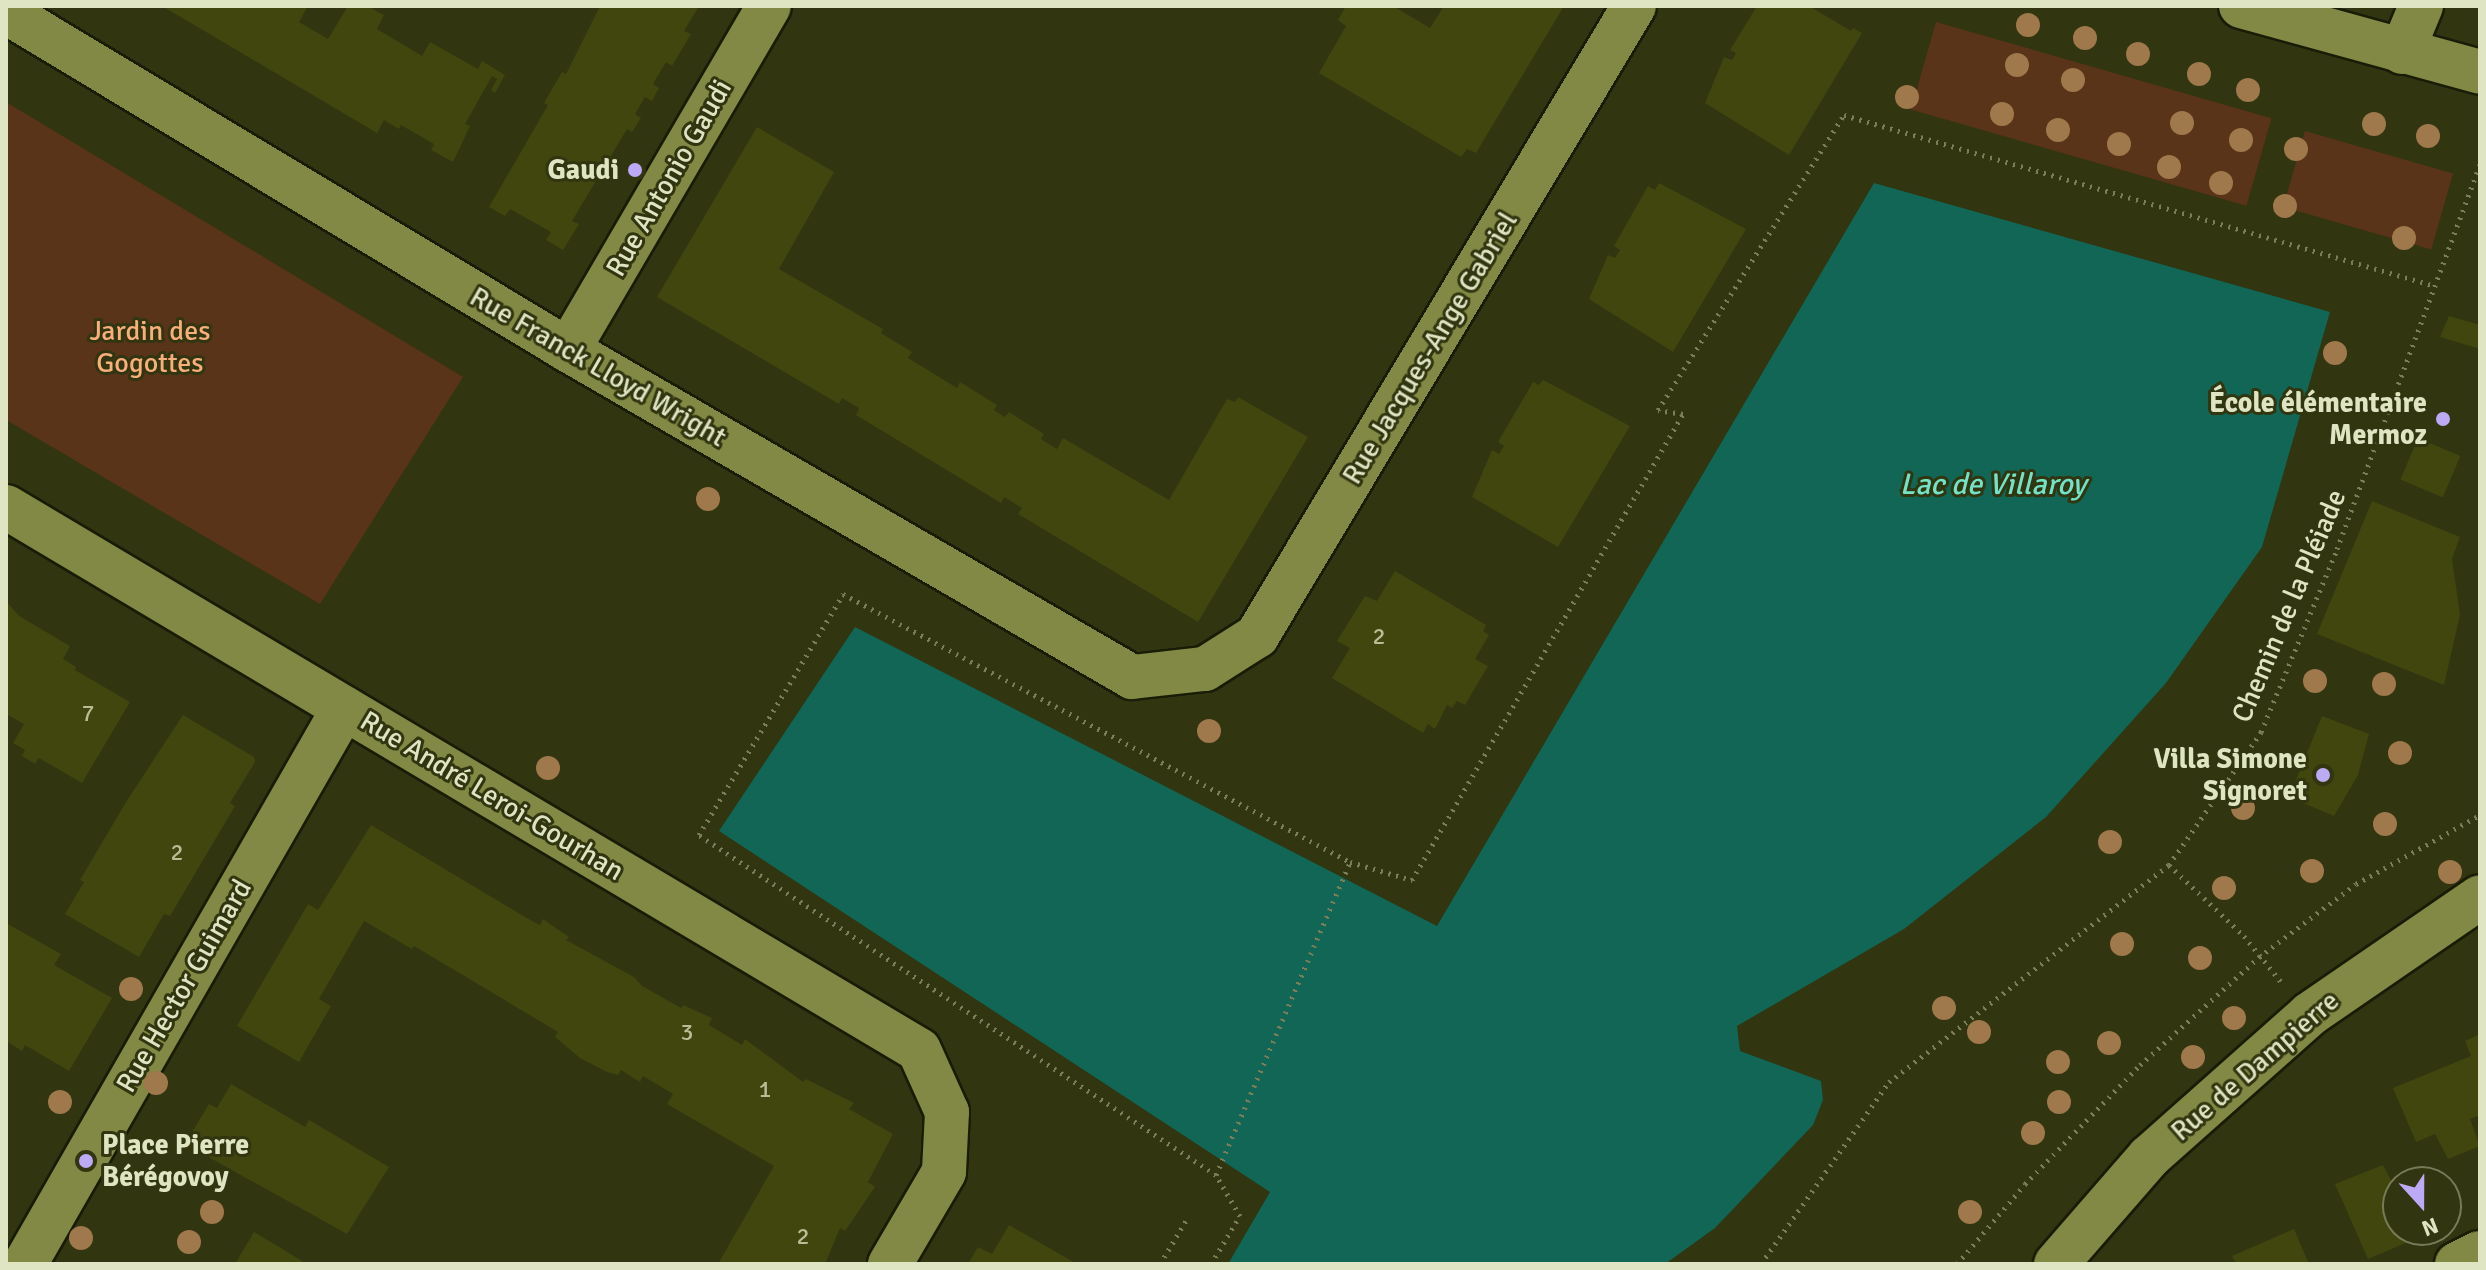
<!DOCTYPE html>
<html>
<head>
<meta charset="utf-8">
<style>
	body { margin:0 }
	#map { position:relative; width:2486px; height:1270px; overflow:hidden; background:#313510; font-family:Signika,sans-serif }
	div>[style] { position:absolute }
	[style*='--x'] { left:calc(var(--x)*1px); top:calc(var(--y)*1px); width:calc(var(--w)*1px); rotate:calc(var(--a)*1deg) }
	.green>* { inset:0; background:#5a3418; transform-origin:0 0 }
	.water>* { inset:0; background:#165 }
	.building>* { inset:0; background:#41460f; transform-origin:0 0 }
	.path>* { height:5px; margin-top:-2.5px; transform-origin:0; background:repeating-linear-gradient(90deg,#7a7f5a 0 2px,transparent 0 8px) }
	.roads { filter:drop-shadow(2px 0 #191c06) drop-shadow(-2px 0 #191c06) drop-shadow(0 2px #191c06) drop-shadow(0 -2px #191c06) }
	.minor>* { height:44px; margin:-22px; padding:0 22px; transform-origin:22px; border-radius:22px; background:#818944 }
	.tertiary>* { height:44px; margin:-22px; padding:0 22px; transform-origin:22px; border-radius:22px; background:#818944 }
	.trees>* { width:24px; height:24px; margin:-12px; border-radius:50%; background:#9f784b }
	.dots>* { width:22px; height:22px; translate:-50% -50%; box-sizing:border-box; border:4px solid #313510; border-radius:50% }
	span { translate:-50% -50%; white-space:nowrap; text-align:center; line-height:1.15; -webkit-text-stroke:6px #313510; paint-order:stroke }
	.number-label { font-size:24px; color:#b8bd95 }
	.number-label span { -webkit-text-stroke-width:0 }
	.poi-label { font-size:28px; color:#dfe5c2; font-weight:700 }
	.right { translate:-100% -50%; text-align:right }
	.left { translate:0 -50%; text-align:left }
	.street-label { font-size:28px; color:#dfe5c2 }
	.park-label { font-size:28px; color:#f9ae7b }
	.water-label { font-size:30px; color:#73e3c7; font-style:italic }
	.frame { position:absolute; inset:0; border:8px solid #dfe5c2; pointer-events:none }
	.north { position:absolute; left:2382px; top:1166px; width:80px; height:80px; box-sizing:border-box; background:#313510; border:2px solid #777b57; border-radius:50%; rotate:159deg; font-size:22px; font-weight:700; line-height:32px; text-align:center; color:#dfe5c2 }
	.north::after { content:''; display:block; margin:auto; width:28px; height:36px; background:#bcaaf5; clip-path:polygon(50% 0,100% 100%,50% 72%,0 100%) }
</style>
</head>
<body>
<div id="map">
	<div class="green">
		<i style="left:1936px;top:22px;width:349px;height:91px;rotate:16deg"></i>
		<i style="clip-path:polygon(6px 102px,463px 377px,320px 604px,6px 420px)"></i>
		<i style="left:2305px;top:131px;width:154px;height:79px;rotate:16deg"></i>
	</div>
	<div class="water">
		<i style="clip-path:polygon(1874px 183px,2330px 312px,2262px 547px,2166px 683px,2046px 817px,1904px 929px,1737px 1026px,1740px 1051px,1821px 1081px,1823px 1100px,1813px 1125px,1715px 1228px,1665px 1264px,1228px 1264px,1270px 1192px,719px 831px,855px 627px,1437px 926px)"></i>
	</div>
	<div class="building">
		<i style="clip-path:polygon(162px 6px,308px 6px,299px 22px,328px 39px,348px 6px,367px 6px,384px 15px,377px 29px,422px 56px,430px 42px,478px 69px,482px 61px,505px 75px,495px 93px,491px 90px,497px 79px,492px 76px,465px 124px,470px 126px,453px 162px,431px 150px,434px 144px,401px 125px,399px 129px,384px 120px,377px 133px)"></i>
		<i style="clip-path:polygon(600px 6px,699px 6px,684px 31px,691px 34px,672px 66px,666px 62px,653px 84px,659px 88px,652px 101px,645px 97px,635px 114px,641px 118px,632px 132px,627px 129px,572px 221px,579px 224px,563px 250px,546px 240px,551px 232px,510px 209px,505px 216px,489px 207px,548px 105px,544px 103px,562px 72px,566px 74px)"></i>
		<i style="clip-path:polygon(1346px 6px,1393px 6px,1430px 28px,1444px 6px,1564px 6px,1476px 153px,1467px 149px,1461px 157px,1319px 73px,1346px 26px,1338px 20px)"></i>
		<i style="clip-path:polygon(1757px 6px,1809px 6px,1851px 31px,1853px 28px,1862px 33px,1789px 155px,1705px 103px,1724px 57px,1732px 60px,1736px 53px,1730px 50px)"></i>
		<i style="clip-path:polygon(757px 127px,834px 172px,779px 269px,883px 329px,881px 333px,912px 352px,908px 358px,957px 388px,960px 382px,997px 405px,994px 410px,1005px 417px,1009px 412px,1044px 434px,1041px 439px,1057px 449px,1063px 438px,1169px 500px,1227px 399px,1235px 402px,1238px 397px,1308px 437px,1198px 622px,1018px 514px,1022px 508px,1004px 497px,1001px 503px,856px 415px,859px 408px,842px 398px,839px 404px,657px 297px)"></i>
		<i style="clip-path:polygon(1659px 183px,1746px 229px,1673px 352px,1589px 299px,1608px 255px,1615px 258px,1620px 250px,1614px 246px,1648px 186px,1655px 190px)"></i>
		<i style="clip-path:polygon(2449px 316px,2480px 325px,2480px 349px,2440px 337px)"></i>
		<i style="clip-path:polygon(1543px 380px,1630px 426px,1558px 547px,1472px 497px,1492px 450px,1499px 454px,1504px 446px,1498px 442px,1533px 382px,1539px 385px)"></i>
		<i style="left:2418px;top:438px;width:46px;height:45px;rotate:23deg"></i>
		<i style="clip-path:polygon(2372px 501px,2460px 537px,2452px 559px,2460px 615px,2444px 685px,2317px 634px)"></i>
		<i style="clip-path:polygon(1395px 571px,1486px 625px,1483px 631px,1489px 635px,1475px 659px,1488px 666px,1465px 705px,1457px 701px,1452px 708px,1447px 705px,1435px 729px,1428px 724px,1423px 733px,1332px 678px,1350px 648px,1337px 641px,1365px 596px,1377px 601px)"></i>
		<i style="clip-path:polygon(6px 601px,19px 616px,70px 646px,63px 659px,76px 667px,75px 670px,130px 702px,82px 783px,39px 758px,35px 764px,22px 756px,25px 750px,13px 743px,24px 724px,6px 714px)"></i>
		<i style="clip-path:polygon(183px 715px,254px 757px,255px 762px,230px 803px,235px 806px,170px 916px,164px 914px,139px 957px,65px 914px,84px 882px,80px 880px,126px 802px)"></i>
		<i style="clip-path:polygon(2322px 716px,2369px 734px,2358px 775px,2334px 816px,2289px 797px)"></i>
		<i style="clip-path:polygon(371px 825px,532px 921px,540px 925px,543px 919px,569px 937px,566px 940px,634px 977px,642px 986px,681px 1008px,683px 1005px,712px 1018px,709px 1025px,742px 1045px,745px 1039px,803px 1082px,806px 1079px,854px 1103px,849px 1109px,893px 1134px,868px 1182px,875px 1187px,845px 1231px,840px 1228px,825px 1264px,718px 1264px,774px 1166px,667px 1104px,673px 1094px,643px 1076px,640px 1082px,621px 1070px,618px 1075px,607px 1072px,580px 1058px,555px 1037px,558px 1032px,414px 946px,412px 949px,364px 921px,319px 999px,331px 1006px,299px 1062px,237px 1026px,308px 904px,318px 910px)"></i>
		<i style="clip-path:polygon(6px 923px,61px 954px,54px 965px,112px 998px,69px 1071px,25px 1045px,22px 1051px,6px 1041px)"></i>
		<i style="clip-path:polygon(2480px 1034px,2480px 1115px,2470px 1119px,2480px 1146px,2448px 1159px,2435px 1134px,2416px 1142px,2393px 1088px,2471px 1056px,2465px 1041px)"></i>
		<i style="clip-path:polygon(231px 1084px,305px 1127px,309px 1120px,389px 1167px,347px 1234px,185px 1144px,209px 1104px,217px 1108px)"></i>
		<i style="clip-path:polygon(2383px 1165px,2393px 1184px,2398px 1182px,2398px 1230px,2411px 1230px,2415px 1239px,2368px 1259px,2335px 1184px)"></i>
		<i style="clip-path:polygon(1009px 1225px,1077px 1264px,968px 1264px,978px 1247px,992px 1254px)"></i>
		<i style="clip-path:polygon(2294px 1229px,2309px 1264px,2236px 1264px,2232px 1256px)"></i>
		<i style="clip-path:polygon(254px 1232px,279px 1247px,307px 1264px,235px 1264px)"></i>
	</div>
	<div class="path">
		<i style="--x:2169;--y:865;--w:103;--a:43.4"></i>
		<i style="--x:2244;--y:936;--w:60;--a:51"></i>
		<i style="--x:1216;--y:1175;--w:340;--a:-66.8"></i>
		<i style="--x:1160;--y:1264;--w:52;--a:-59"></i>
		<i style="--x:1211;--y:1264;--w:56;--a:-58.9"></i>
		<i style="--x:1240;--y:1216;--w:48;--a:-120.3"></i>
		<i style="--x:1216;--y:1175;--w:619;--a:-146.67"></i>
		<i style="--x:699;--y:835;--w:281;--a:-59.1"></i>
		<i style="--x:843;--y:594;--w:573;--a:27.86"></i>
		<i style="--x:1350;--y:862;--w:65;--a:16.2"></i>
		<i style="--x:1412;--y:880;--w:539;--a:-59.82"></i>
		<i style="--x:1683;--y:414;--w:25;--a:-171"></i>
		<i style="--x:1658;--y:410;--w:349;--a:-57.8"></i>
		<i style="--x:1844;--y:115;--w:615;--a:16.14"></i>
		<i style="--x:1761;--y:1264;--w:223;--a:-54.9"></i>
		<i style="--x:1889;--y:1082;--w:354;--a:-37.8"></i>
		<i style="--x:2169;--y:865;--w:162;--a:-55.3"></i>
		<i style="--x:2261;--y:732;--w:198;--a:-67.4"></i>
		<i style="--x:2337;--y:549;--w:410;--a:-69.6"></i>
		<i style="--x:1957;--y:1264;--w:105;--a:-49.6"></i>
		<i style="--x:2025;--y:1184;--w:165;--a:-46"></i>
		<i style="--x:2140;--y:1065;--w:161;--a:-42.2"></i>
		<i style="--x:2259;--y:957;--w:121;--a:-37"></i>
		<i style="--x:2356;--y:884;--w:142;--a:-29.1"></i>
	</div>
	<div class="roads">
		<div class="minor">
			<i style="--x:2241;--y:6;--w:248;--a:15.4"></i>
			<i style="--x:6;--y:12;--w:656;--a:31.02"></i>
			<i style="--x:568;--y:350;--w:652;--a:30.1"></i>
			<i style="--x:1132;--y:677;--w:73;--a:-6.3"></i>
			<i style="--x:1205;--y:669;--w:62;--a:-32.4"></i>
			<i style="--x:1257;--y:636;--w:734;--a:-59.1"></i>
			<i style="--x:2402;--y:52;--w:50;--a:-67.6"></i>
			<i style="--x:568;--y:350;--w:398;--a:-59.7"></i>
			<i style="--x:6;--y:507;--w:1062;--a:30.74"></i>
			<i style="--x:919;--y:1050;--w:68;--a:65.7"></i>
			<i style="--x:947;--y:1112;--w:60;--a:92.9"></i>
			<i style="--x:944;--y:1172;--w:107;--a:120.4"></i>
			<i style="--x:25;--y:1264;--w:641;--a:-60.16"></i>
			<i style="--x:2457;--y:1264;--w:25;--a:-26"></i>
		</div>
		<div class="tertiary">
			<i style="--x:2056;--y:1264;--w:142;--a:-49"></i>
			<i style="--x:2149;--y:1157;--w:215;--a:-41.6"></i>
			<i style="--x:2310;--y:1014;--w:206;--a:-34.5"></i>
		</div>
	</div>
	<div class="trees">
		<i style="left:2028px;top:25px"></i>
		<i style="left:2085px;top:38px"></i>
		<i style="left:2138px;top:54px"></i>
		<i style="left:2017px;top:65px"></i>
		<i style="left:2199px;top:74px"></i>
		<i style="left:2073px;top:80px"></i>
		<i style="left:2248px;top:90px"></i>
		<i style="left:1907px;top:97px"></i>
		<i style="left:2002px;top:114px"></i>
		<i style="left:2182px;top:123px"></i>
		<i style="left:2374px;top:124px"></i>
		<i style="left:2058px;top:130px"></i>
		<i style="left:2428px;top:136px"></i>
		<i style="left:2241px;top:140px"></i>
		<i style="left:2119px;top:144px"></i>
		<i style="left:2296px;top:149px"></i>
		<i style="left:2169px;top:167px"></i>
		<i style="left:2221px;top:183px"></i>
		<i style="left:2285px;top:206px"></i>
		<i style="left:2404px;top:238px"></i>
		<i style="left:2335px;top:353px"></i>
		<i style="left:708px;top:499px"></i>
		<i style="left:2315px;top:681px"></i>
		<i style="left:2384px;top:684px"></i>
		<i style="left:1209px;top:731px"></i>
		<i style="left:2400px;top:753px"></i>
		<i style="left:548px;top:768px"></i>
		<i style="left:2243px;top:808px"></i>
		<i style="left:2385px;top:824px"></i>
		<i style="left:2110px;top:842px"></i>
		<i style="left:2312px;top:871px"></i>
		<i style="left:2450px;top:872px"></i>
		<i style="left:2224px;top:888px"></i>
		<i style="left:2122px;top:944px"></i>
		<i style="left:2200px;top:958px"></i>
		<i style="left:131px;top:989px"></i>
		<i style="left:1944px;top:1008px"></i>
		<i style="left:2234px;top:1018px"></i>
		<i style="left:1979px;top:1032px"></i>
		<i style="left:2109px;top:1043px"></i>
		<i style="left:2193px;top:1057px"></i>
		<i style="left:2058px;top:1062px"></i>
		<i style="left:156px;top:1083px"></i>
		<i style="left:60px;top:1102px"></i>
		<i style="left:2059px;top:1102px"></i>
		<i style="left:2033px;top:1133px"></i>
		<i style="left:212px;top:1212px"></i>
		<i style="left:1970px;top:1212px"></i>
		<i style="left:81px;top:1238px"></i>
		<i style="left:189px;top:1242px"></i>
	</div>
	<div class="dots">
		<i style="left:635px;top:170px;background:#bcaaf5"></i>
		<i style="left:2443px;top:419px;background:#bcaaf5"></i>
		<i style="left:2323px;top:775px;background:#bcaaf5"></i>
		<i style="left:86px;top:1161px;background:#bcaaf5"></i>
	</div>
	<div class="number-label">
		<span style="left:1379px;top:637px">2</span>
		<span style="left:88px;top:714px">7</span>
		<span style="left:177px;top:853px">2</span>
		<span style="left:687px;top:1033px">3</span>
		<span style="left:765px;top:1090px">1</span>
		<span style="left:803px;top:1237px">2</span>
	</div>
	<div class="poi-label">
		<span class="right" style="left:619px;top:170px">Gaudi</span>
		<span class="right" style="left:2427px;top:419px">École élémentaire<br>Mermoz</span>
		<span class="right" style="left:2307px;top:775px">Villa Simone<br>Signoret</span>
		<span class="left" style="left:102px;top:1161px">Place Pierre<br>Bérégovoy</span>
	</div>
	<div class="street-label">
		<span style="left:669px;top:178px;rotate:-60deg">Rue Antonio Gaudi</span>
		<span style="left:1430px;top:348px;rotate:-59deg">Rue Jacques-Ange Gabriel</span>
		<span style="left:598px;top:367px;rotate:30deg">Rue Franck Lloyd Wright</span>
		<span style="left:2289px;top:606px;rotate:-67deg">Chemin de la Pléiade</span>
		<span style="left:492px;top:796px;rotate:31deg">Rue André Leroi-Gourhan</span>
		<span style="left:184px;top:986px;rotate:-60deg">Rue Hector Guimard</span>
		<span style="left:2255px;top:1066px;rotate:-41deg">Rue de Dampierre</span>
	</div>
	<div class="park-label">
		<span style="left:150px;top:347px">Jardin des<br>Gogottes</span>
	</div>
	<div class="water-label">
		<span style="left:1993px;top:485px">Lac de Villaroy</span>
	</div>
	<div class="frame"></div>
	<div class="north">N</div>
</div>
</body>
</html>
